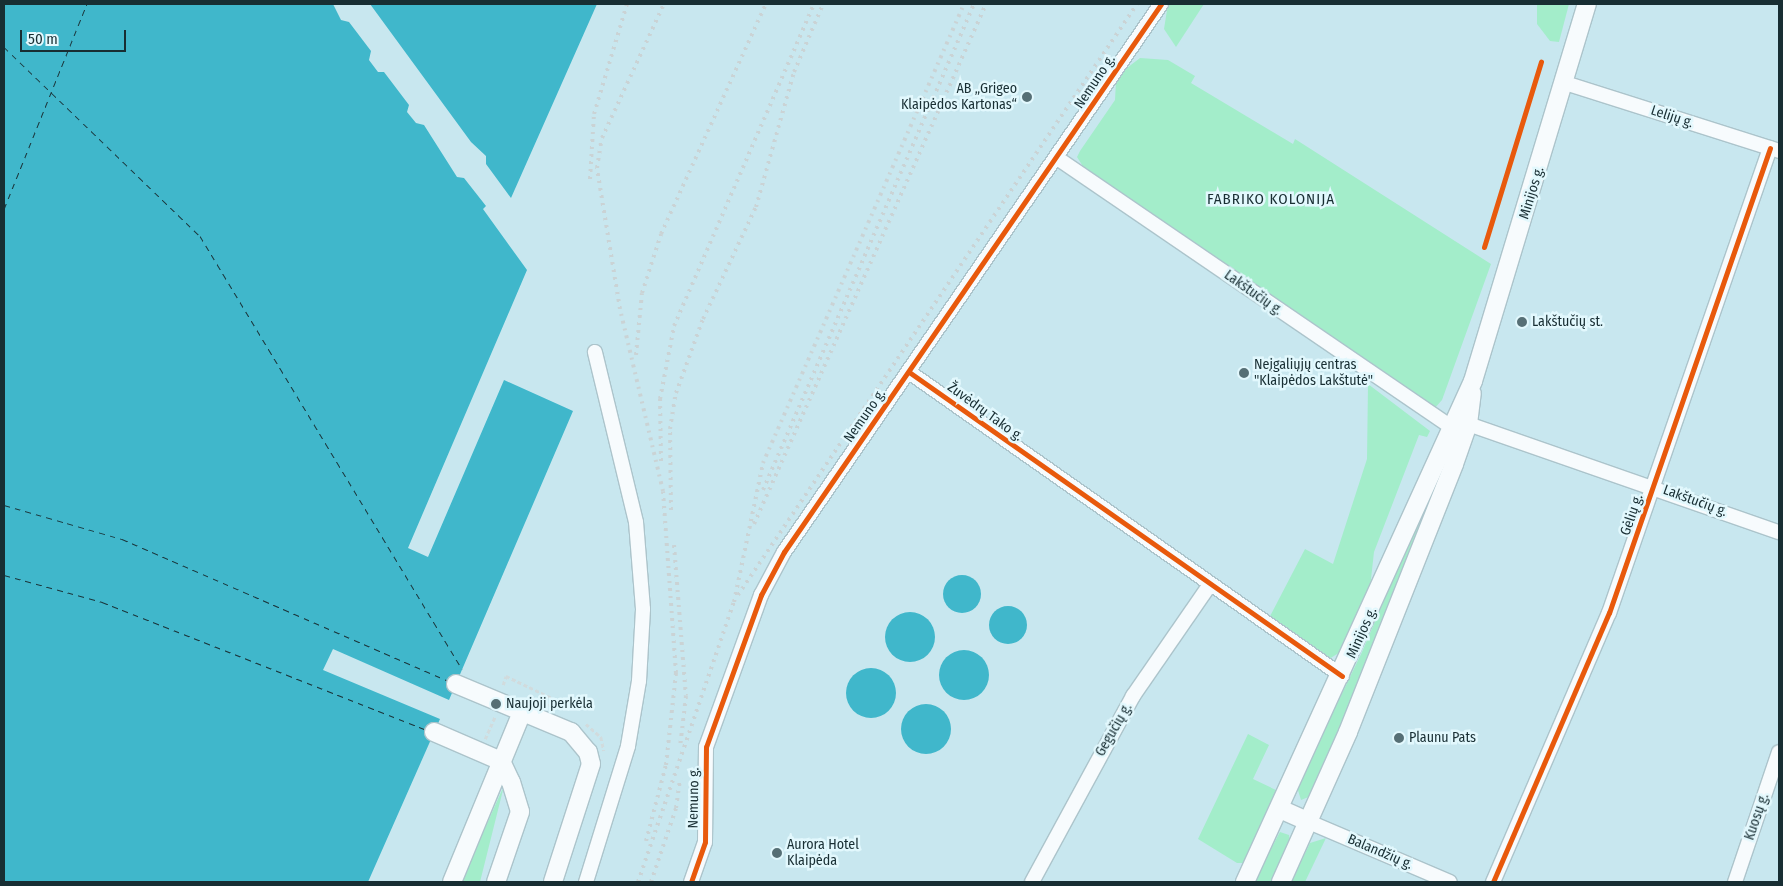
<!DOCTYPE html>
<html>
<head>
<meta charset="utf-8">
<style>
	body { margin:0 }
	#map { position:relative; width:1783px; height:886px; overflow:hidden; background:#c8e7ef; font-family:"Fira Sans Condensed",sans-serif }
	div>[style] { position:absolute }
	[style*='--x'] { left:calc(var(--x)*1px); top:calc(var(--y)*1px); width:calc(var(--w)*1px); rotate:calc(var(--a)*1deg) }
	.green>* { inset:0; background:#a3edca }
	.water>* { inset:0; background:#40b7cb }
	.round { border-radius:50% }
	.ferry>* { height:1px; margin-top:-0.5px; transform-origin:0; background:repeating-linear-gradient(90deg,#1a353b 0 6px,transparent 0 11px) }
	.path>* { height:2.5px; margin-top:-1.25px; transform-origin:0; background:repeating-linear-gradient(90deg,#d1dbdd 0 4px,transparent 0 6.5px) }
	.roads { filter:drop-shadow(1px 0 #acc4cb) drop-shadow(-1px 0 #acc4cb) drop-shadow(0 1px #acc4cb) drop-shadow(0 -1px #acc4cb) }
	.minor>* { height:14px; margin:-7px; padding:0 7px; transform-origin:7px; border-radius:7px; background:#f7fbfd }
	.major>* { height:18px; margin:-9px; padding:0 9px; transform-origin:9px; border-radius:9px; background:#f7fbfd }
	.rail>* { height:4px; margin-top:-2px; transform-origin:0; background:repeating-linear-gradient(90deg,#cad3d5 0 2.5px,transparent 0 7.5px) }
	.cycleway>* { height:5px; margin:-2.5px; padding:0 2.5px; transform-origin:2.5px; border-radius:2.5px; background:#e8590c }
	.dots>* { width:14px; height:14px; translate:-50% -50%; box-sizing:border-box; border:2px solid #e2f8fd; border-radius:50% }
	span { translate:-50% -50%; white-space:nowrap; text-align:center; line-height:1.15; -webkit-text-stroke:5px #e2f8fd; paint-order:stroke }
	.street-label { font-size:14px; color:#182e33 }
	.poi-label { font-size:14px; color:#182e33 }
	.right { translate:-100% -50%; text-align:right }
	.left { translate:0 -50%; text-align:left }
	.neighbourhood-label { font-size:15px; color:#182e33; letter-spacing:1px }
	.frame { position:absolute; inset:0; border:5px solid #182e33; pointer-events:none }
	.scale { position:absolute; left:20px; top:30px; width:106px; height:22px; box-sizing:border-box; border:2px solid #182e33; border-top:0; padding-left:6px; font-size:15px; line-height:18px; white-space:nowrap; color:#182e33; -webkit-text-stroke:4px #e2f8fd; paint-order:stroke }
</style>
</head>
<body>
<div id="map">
	<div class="green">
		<i style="clip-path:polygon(1168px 4px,1204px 4px,1176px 47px,1164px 29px)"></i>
		<i style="clip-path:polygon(1537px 4px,1569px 4px,1559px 42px,1550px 41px,1537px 24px)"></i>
		<i style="clip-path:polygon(1140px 58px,1168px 60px,1195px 76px,1191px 83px,1293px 144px,1295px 139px,1491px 264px,1442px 400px,1434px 409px,1084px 168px,1077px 157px,1080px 151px,1115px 100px,1116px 82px,1123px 71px)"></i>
		<i style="clip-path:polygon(1368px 384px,1430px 431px,1427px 437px,1419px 435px,1374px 552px,1370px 588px,1342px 651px,1329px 659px,1268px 620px,1305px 549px,1333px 564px,1367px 459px)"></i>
		<i style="clip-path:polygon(1441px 467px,1444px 468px,1360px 684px,1311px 796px,1301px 800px,1297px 787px,1362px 652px)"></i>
		<i style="clip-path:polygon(1248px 734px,1269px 745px,1253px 779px,1278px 791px,1243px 863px,1237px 863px,1198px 839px)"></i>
		<i style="clip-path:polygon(503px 790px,480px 882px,461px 882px,502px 790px)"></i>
		<i style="clip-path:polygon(1280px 832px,1289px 835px,1290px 843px,1272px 882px,1253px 882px)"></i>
		<i style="clip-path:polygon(1326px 838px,1305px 882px,1291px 882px,1310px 843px)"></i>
	</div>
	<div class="water">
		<i style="clip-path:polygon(4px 4px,333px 4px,341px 20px,349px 22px,371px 51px,369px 60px,378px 72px,384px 72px,409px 105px,407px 112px,416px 123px,424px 125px,457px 177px,464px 178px,486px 206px,483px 209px,527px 270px,408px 548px,428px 557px,504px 380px,573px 411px,449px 700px,333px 649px,323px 670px,440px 719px,368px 882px,4px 882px)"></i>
		<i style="clip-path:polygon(370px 4px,597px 4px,511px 198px,486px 164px,486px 156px,471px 142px)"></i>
		<i class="round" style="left:943px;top:575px;width:38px;height:38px"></i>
		<i class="round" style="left:989px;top:606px;width:38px;height:38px"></i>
		<i class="round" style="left:885px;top:612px;width:50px;height:50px"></i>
		<i class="round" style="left:939px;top:650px;width:50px;height:50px"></i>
		<i class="round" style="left:846px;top:668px;width:50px;height:50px"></i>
		<i class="round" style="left:901px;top:704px;width:50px;height:50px"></i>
	</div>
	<div class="ferry">
		<i style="--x:4;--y:47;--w:272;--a:44"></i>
		<i style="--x:200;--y:236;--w:506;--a:58.82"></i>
		<i style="--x:4;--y:209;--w:221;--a:-68"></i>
		<i style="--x:4;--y:505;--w:123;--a:16.1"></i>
		<i style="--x:122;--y:539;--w:356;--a:23.5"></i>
		<i style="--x:4;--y:575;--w:102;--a:15.4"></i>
		<i style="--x:102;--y:602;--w:347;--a:21.5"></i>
	</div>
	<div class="path">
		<i style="--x:503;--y:685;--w:9;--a:-72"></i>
		<i style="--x:506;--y:676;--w:51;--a:25.6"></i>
		<i style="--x:552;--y:698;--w:9;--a:117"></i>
		<i style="--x:586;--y:724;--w:20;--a:41"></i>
		<i style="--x:601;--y:737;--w:14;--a:78"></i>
		<i style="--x:485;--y:739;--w:24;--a:-66"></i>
	</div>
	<div class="roads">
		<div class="minor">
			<i style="--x:1565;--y:83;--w:225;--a:17.6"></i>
			<i style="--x:1057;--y:158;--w:476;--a:34.3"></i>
			<i style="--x:909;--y:372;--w:529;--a:35.07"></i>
			<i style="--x:1468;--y:424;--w:329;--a:19.2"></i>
			<i style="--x:1309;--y:822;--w:153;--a:23.1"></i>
			<i style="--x:586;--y:882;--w:142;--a:-72.8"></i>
			<i style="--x:628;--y:746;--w:66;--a:-80.4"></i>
			<i style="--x:639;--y:681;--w:72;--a:-86.8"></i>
			<i style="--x:643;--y:609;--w:87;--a:-94.6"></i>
			<i style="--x:636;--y:522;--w:175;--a:-103.6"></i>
			<i style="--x:691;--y:882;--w:42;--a:-70.7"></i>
			<i style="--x:705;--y:842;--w:95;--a:-89.4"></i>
			<i style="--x:706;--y:747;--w:162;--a:-70.1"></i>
			<i style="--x:761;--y:595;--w:49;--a:-61.9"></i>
			<i style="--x:784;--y:552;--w:665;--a:-55.47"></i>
			<i style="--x:1032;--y:882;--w:212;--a:-61.5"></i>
			<i style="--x:1133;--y:696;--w:134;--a:-55.4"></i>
			<i style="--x:1493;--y:882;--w:293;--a:-66.7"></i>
			<i style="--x:1609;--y:613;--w:492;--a:-70.9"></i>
			<i style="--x:1735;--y:882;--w:137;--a:-71.3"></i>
		</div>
		<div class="major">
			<i style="--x:456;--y:684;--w:125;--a:22.7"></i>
			<i style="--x:571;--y:732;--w:26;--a:50"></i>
			<i style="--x:588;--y:752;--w:12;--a:76"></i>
			<i style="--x:591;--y:764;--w:124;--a:107.9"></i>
			<i style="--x:434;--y:732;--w:73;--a:23.4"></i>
			<i style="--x:501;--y:761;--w:23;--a:65"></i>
			<i style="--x:511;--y:782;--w:31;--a:73"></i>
			<i style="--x:520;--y:812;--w:74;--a:108.9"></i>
			<i style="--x:1280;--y:809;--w:32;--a:24"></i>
			<i style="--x:452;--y:882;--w:184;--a:-67.6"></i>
			<i style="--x:1245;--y:882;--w:550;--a:-65.53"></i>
			<i style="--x:1473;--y:381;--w:394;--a:-73.2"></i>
			<i style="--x:1281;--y:882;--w:164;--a:-65.9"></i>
			<i style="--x:1348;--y:732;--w:288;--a:-68.4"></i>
			<i style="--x:1454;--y:464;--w:42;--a:-70.7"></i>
			<i style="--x:1468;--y:424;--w:31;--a:-83"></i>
		</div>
	</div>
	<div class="rail">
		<i style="--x:590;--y:179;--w:65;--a:-86.5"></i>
		<i style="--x:594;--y:114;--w:115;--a:-73.3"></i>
		<i style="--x:636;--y:355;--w:62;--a:-84.5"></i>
		<i style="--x:642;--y:293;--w:62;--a:-72.1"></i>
		<i style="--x:661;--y:234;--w:253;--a:-65.5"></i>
		<i style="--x:661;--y:461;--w:62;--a:-90.9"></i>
		<i style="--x:660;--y:399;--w:74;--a:-79.1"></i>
		<i style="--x:674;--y:326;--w:351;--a:-66.5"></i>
		<i style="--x:763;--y:490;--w:530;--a:-66.53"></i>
		<i style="--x:671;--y:510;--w:81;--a:-90.7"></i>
		<i style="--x:670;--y:429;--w:36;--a:-81"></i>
		<i style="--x:676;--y:393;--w:79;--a:-70"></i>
		<i style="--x:703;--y:319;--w:124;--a:-64.7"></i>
		<i style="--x:756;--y:207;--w:140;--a:-74.3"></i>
		<i style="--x:794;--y:72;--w:74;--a:-66.9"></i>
		<i style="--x:754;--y:524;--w:569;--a:-65.96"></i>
		<i style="--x:674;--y:545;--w:151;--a:85.5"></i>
		<i style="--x:686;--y:696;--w:51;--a:96.7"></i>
		<i style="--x:738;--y:595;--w:713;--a:-55.98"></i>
		<i style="--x:646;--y:841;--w:79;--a:-75.3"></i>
		<i style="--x:666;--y:765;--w:93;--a:-83.8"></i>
		<i style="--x:676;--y:673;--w:182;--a:-94.1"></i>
		<i style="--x:663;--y:491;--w:187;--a:-103.3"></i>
		<i style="--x:620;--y:309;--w:143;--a:-99.3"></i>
		<i style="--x:597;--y:168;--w:30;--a:-81"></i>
		<i style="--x:602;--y:138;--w:148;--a:-65.2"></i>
		<i style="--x:638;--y:882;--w:296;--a:-71.1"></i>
		<i style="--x:734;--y:602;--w:142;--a:-78.2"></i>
		<i style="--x:763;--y:463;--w:501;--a:-66.35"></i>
		<i style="--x:651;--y:882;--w:78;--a:-71.3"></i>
		<i style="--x:676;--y:808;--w:30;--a:-82"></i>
	</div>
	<div class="cycleway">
		<i style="--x:1484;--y:247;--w:194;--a:-72.9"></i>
		<i style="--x:909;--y:372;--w:529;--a:35.07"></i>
		<i style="--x:691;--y:882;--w:42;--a:-70.7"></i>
		<i style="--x:705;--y:842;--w:95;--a:-89.4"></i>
		<i style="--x:706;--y:747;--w:162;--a:-70.1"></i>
		<i style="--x:761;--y:595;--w:49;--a:-61.9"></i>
		<i style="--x:784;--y:552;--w:665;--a:-55.47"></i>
		<i style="--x:1493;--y:882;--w:293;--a:-66.7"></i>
		<i style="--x:1609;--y:613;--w:492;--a:-70.9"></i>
	</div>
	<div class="dots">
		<i style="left:1027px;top:97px;background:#566f75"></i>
		<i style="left:1522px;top:322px;background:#566f75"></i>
		<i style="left:1244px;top:373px;background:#566f75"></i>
		<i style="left:496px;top:704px;background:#566f75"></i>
		<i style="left:1399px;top:738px;background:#566f75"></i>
		<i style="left:777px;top:853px;background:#566f75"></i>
	</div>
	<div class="street-label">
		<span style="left:1095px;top:82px;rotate:-56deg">Nemuno g.</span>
		<span style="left:1672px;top:117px;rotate:18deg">Lelijų g.</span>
		<span style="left:1532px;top:193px;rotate:-73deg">Minijos g.</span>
		<span style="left:1253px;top:293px;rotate:35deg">Lakštučių g.</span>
		<span style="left:985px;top:412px;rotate:36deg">Žuvėdrų Tako g.</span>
		<span style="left:865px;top:416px;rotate:-55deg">Nemuno g.</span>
		<span style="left:1695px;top:501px;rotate:20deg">Lakštučių g.</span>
		<span style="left:1632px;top:515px;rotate:-71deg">Gėlių g.</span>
		<span style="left:1362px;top:633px;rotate:-66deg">Minijos g.</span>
		<span style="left:1114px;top:730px;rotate:-60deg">Gegučių g.</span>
		<span style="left:694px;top:798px;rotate:-89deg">Nemuno g.</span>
		<span style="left:1757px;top:817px;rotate:-71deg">Kuosų g.</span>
		<span style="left:1380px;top:852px;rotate:23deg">Balandžių g.</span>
	</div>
	<div class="poi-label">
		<span class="right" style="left:1017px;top:97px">AB „Grigeo<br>Klaipėdos Kartonas“</span>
		<span class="left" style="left:1532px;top:322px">Lakštučių st.</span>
		<span class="left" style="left:1254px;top:373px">Neįgaliųjų centras<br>"Klaipėdos Lakštutė"</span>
		<span class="left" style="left:506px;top:704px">Naujoji perkėla</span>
		<span class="left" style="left:1409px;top:738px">Plaunu Pats</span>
		<span class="left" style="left:787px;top:853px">Aurora Hotel<br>Klaipėda</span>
	</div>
	<div class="neighbourhood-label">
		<span style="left:1271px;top:200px">FABRIKO KOLONIJA</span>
	</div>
	<div class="frame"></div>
	<div class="scale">50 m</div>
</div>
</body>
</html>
